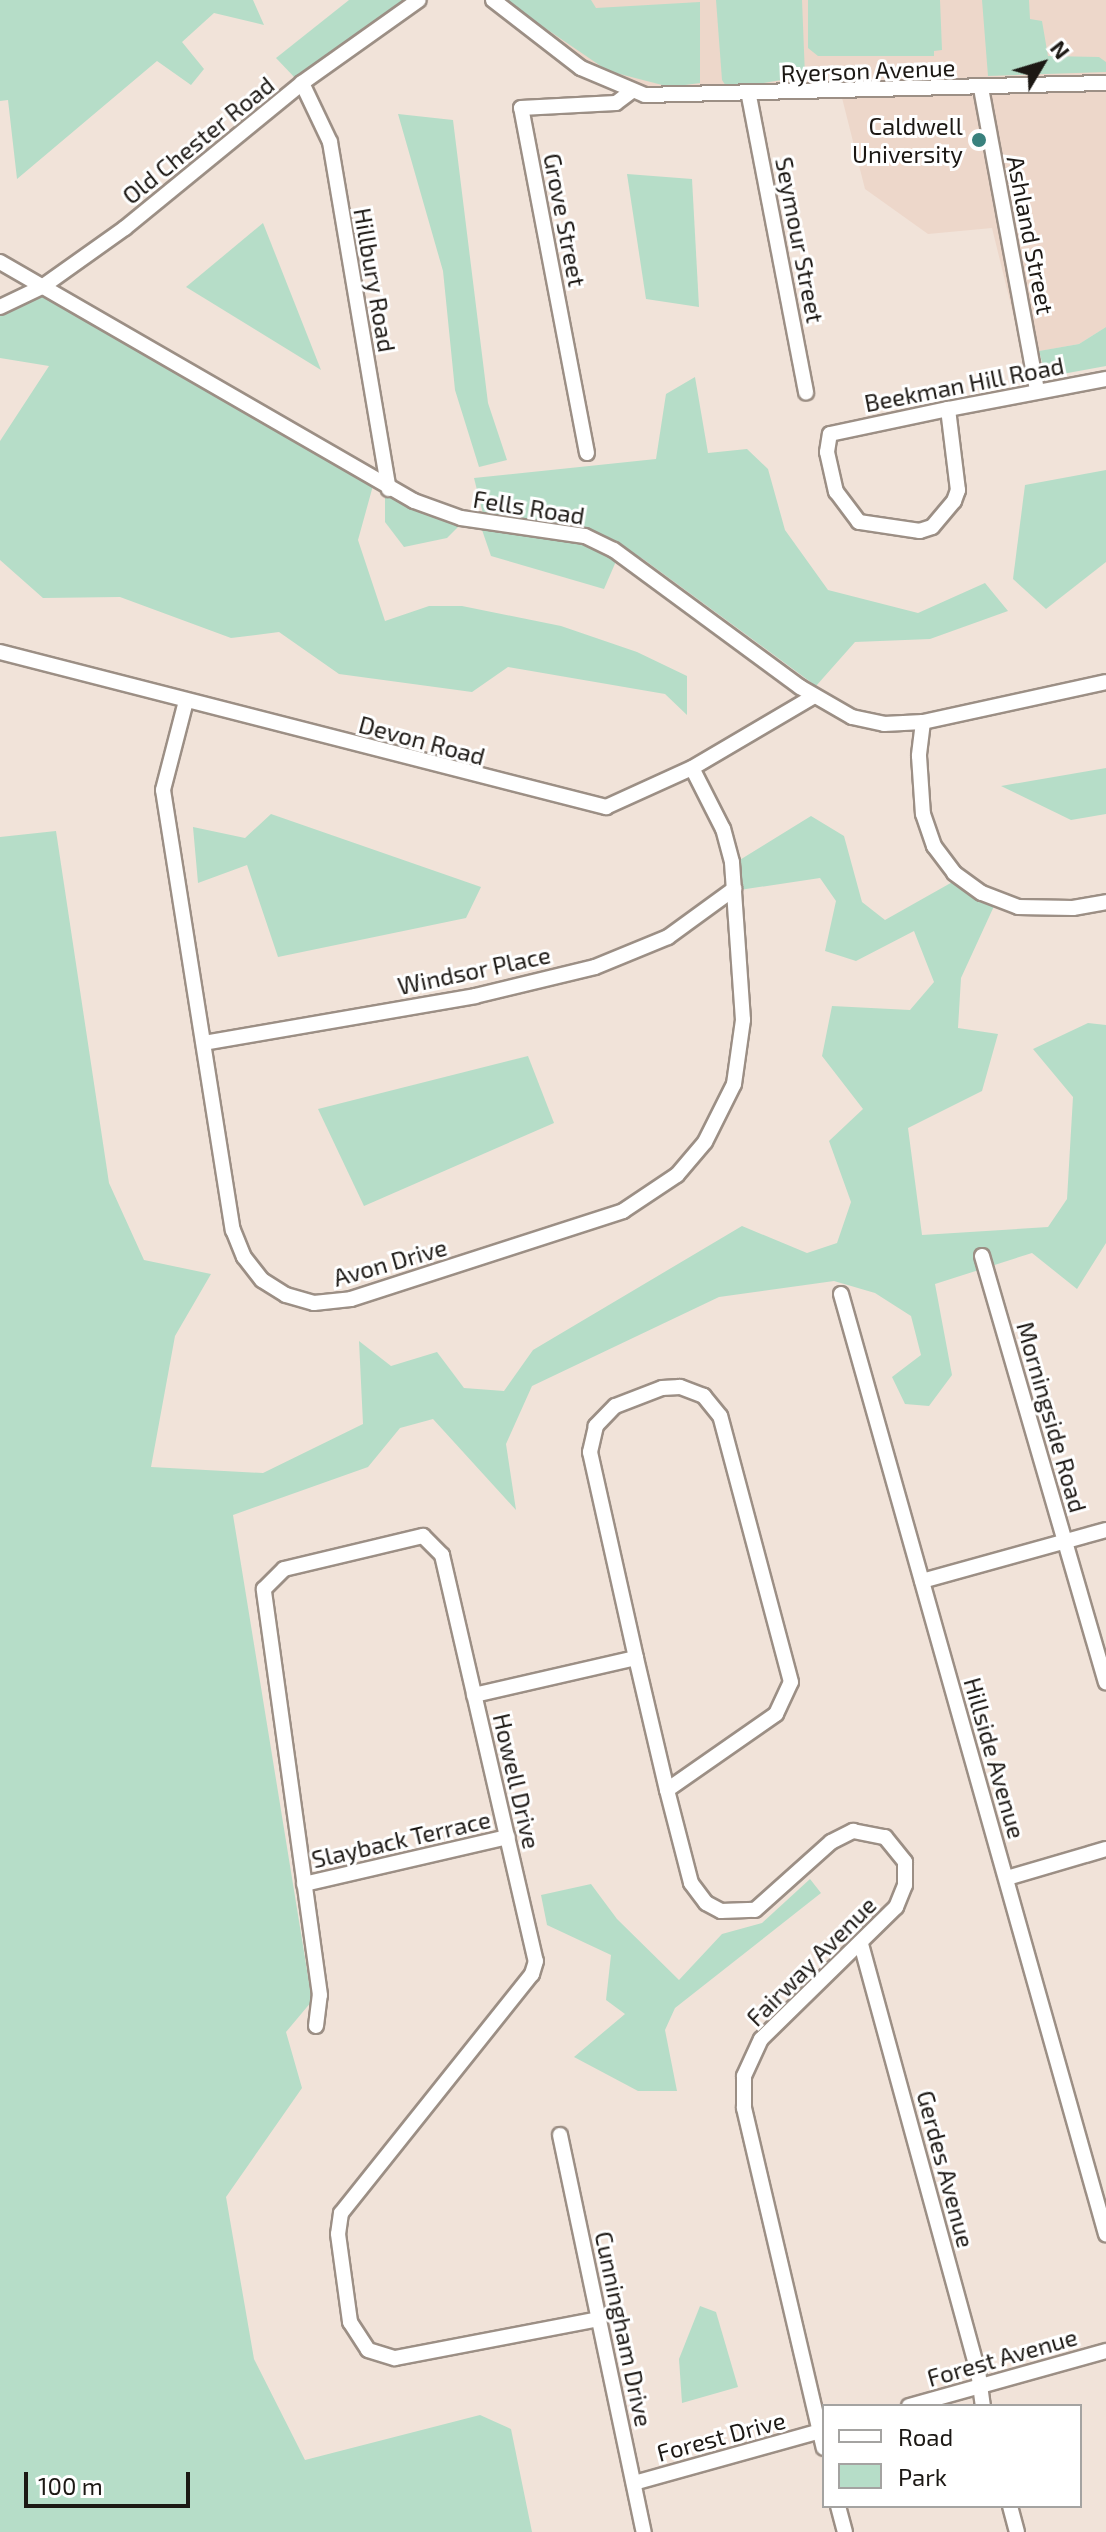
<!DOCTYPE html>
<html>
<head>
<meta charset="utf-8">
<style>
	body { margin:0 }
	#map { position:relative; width:1106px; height:2532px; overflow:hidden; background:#f1e3d9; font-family:"Exo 2",sans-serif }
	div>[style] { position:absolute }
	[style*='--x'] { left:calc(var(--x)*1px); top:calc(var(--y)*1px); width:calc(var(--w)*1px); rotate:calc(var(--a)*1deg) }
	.industrial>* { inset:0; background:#edd7ca }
	.green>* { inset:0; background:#b6ddc8 }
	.roads { filter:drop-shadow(2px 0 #9c8f85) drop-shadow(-2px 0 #9c8f85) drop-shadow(0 2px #9c8f85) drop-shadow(0 -2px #9c8f85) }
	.minor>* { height:14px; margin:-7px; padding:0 7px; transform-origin:7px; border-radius:7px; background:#fff }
	.dots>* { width:22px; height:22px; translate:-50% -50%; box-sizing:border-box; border:4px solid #fff; border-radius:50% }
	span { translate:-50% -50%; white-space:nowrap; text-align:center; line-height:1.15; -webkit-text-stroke:6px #fff; paint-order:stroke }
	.street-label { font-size:24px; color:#1c1814 }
	.poi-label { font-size:24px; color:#1c1814 }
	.right { translate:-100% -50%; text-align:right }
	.legend { position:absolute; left:822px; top:2404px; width:260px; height:104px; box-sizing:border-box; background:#fff; border:2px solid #a4a3a1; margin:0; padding:10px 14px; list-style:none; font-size:24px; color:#1c1814 }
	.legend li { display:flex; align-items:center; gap:16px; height:40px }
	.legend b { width:40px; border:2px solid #a4a3a1 }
	.north { position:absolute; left:1002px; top:24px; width:80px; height:80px; -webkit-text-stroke:6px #fff; paint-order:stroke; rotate:52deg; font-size:22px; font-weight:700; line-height:32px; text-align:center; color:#1c1814 }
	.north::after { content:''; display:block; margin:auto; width:28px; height:36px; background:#1c1814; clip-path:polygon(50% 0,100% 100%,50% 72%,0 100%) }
	.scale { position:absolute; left:24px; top:2472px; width:166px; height:36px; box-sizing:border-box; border:4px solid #1c1814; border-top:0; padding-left:10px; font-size:24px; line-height:28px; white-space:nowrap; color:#1c1814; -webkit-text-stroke:6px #fff; paint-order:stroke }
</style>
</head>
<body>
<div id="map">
	<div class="industrial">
		<i style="clip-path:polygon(499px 0,1106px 0,1106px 327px,1079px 344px,1023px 354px,992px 228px,928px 234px,865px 189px,839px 86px,648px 90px,590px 68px)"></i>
	</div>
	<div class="green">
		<i style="clip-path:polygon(0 0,253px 0,264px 25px,214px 13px,182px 42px,204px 69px,191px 85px,157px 61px,17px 179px,8px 100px,0 101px)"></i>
		<i style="clip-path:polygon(349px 0,405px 0,296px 79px,276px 58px)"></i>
		<i style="clip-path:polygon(504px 0,591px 0,596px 8px,700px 2px,700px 83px,670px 87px,608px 71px)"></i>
		<i style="clip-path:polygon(716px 0,802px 0,805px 76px,728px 89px,722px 80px)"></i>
		<i style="clip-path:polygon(808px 0,940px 0,942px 50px,934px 51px,934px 56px,818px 56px,808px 48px)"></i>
		<i style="clip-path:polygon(982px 0,1029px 0,1030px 19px,1042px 21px,1048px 56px,1099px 57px,1106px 62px,1106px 72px,988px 76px)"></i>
		<i style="clip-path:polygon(398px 114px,453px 120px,488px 403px,507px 460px,479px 467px,455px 390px,443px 271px)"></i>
		<i style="clip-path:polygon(627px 174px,692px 179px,699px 307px,646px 299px)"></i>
		<i style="clip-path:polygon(263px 223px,321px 370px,186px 287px)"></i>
		<i style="clip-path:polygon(42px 296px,59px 300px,374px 482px,358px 540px,385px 621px,429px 606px,462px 606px,561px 626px,637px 652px,687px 676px,687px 715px,665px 694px,508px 667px,472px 692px,339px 674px,279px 632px,231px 638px,120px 597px,43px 598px,0 560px,0 441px,49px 366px,0 358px,0 315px)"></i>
		<i style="clip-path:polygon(1106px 327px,1106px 366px,1046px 377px,1039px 351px,1079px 344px)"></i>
		<i style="clip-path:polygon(695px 377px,708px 453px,747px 449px,768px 469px,785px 530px,828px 590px,918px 613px,985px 583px,1008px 611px,930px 639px,855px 642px,816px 686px,643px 559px,585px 530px,484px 518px,474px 478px,656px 459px,666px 394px)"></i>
		<i style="clip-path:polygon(1106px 470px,1106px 562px,1046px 609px,1013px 579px,1025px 485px)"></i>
		<i style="clip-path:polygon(385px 492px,460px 525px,447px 538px,404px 547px,385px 522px)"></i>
		<i style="clip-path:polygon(481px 527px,582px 542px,617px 559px,604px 589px,491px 556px)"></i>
		<i style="clip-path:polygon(1106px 768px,1106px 814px,1071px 820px,1001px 786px)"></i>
		<i style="clip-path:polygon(271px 814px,481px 887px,466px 918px,278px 957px,247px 865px,198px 883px,193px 827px,245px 838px)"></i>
		<i style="clip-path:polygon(811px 816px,844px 836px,862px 902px,885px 920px,956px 880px,995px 904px,961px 978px,958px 1028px,998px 1034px,982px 1091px,908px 1128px,922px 1235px,1048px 1227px,1067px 1199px,1073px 1097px,1033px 1049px,1088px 1023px,1106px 1025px,1106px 1243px,1077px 1289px,1032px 1253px,935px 1284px,952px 1375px,929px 1406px,905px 1404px,892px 1377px,921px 1355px,911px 1316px,875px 1293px,834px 1281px,719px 1297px,532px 1386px,506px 1444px,516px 1510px,433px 1419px,400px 1428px,368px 1467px,233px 1515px,312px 2001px,286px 2032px,302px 2088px,226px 2197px,254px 2359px,305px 2460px,480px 2415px,511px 2429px,532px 2532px,0 2532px,0 837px,56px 831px,109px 1183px,144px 1260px,211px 1274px,175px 1336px,151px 1467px,263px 1473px,363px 1424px,359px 1341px,391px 1366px,437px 1352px,464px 1388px,504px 1391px,533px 1350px,742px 1226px,807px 1253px,837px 1243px,851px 1202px,829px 1141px,863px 1109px,822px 1056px,832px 1006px,910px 1010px,934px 982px,914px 931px,856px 961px,825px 951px,836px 901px,820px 878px,733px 891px,730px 866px)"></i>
		<i style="clip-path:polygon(528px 1056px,554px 1123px,364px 1206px,318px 1109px)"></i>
		<i style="clip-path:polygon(810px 1879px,821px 1893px,675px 2008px,665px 2030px,677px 2091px,638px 2091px,574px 2057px,625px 2014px,606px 2000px,611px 1955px,547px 1925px,541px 1895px,591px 1884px,617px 1919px,679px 1980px,722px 1934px,762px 1923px)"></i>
		<i style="clip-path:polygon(700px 2306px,716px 2312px,738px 2387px,682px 2403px,679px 2359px)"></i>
	</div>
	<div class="roads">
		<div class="minor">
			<i style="--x:493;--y:0;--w:111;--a:37.7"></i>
			<i style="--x:581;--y:68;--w:69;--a:22.9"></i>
			<i style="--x:645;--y:95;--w:461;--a:-1.5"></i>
			<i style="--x:302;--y:83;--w:65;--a:64.6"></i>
			<i style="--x:330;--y:142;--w:352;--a:80.4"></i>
			<i style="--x:981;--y:88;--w:308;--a:79.5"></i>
			<i style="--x:749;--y:96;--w:302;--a:79.1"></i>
			<i style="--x:0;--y:262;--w:478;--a:30"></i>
			<i style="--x:414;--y:501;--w:50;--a:19.9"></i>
			<i style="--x:461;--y:518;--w:125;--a:8.3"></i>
			<i style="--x:585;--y:536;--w:32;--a:26"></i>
			<i style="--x:614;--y:550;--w:231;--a:36.4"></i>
			<i style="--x:800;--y:687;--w:60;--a:30"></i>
			<i style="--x:852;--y:717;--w:33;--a:12"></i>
			<i style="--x:884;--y:724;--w:39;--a:-3"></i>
			<i style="--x:923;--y:722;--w:187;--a:-12.3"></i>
			<i style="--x:0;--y:307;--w:47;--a:-25.5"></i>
			<i style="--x:42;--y:287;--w:102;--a:-35.4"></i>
			<i style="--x:125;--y:228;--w:229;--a:-39.3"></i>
			<i style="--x:302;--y:83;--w:143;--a:-35.4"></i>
			<i style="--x:948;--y:409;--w:82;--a:83"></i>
			<i style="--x:958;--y:490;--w:12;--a:110"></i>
			<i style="--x:954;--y:501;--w:34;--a:130"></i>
			<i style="--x:932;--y:527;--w:13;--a:162"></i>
			<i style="--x:920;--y:531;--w:62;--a:-171.6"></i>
			<i style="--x:859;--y:522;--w:38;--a:-127"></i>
			<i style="--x:836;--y:492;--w:41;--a:-102.7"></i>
			<i style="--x:827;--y:452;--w:18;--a:-81"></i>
			<i style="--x:830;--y:434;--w:121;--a:-12"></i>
			<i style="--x:948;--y:409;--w:161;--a:-10.8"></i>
			<i style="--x:587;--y:453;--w:351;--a:-100.8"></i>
			<i style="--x:521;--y:108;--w:95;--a:-3"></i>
			<i style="--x:616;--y:103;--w:20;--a:-37"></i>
			<i style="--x:0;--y:652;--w:626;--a:14.35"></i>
			<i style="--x:606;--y:807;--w:94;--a:-24.4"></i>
			<i style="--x:692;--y:768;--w:142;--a:-30.5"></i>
			<i style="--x:186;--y:701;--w:92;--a:104.5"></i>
			<i style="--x:163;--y:790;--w:446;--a:81"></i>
			<i style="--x:233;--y:1230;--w:29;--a:68"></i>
			<i style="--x:244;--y:1257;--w:29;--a:52"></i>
			<i style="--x:262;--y:1280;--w:28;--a:32"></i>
			<i style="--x:286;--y:1295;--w:29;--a:16"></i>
			<i style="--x:314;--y:1303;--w:37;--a:-6"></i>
			<i style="--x:351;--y:1299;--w:286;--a:-17.9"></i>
			<i style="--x:623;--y:1211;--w:65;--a:-33.7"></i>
			<i style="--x:677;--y:1175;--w:43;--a:-49.7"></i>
			<i style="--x:705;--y:1142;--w:65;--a:-63.4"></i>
			<i style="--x:734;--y:1084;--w:65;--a:-82"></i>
			<i style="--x:743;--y:1020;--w:158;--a:-94"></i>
			<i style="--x:732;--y:862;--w:34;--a:-105"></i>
			<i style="--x:723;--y:829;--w:68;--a:-116.9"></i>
			<i style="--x:923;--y:722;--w:34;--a:97"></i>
			<i style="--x:919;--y:756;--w:58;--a:86.1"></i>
			<i style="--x:923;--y:814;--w:34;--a:71"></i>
			<i style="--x:934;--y:846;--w:34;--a:53"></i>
			<i style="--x:954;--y:873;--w:34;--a:36"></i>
			<i style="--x:982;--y:893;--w:39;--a:21"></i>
			<i style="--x:1018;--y:907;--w:55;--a:1"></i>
			<i style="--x:1073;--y:908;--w:34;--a:-10"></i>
			<i style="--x:204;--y:1043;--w:275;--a:-9.8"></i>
			<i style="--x:475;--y:996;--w:123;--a:-13.6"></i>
			<i style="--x:595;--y:967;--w:79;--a:-22.3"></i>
			<i style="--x:668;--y:937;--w:82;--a:-36"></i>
			<i style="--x:982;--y:1256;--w:444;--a:73.8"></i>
			<i style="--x:841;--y:1294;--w:977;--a:74.26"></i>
			<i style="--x:922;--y:1581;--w:191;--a:-15.5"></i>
			<i style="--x:474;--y:1695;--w:166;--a:-12.9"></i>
			<i style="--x:667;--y:1790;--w:133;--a:-34.9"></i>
			<i style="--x:776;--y:1714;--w:35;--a:-65"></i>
			<i style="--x:791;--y:1682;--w:275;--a:-104.9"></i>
			<i style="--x:720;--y:1416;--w:26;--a:-129"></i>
			<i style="--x:704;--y:1396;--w:26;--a:-159"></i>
			<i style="--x:680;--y:1387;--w:18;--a:177"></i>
			<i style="--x:662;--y:1388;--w:50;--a:159"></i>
			<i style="--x:615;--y:1406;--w:28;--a:134"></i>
			<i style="--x:596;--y:1426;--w:27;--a:103"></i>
			<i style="--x:590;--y:1452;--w:211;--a:77.4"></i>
			<i style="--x:636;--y:1658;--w:136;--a:76.8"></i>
			<i style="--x:667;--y:1790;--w:96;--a:75.5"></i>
			<i style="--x:691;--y:1883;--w:25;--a:53"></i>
			<i style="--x:706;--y:1903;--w:17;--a:28"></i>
			<i style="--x:721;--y:1911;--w:34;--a:-2"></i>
			<i style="--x:755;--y:1910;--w:102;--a:-41.8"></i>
			<i style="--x:831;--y:1842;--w:25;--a:-27"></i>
			<i style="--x:853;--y:1831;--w:33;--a:11"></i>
			<i style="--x:885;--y:1837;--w:32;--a:51"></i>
			<i style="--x:905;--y:1862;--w:23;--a:90"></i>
			<i style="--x:905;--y:1885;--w:24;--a:112"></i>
			<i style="--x:896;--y:1907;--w:189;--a:135.6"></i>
			<i style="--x:761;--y:2039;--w:41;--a:114.7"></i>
			<i style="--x:744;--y:2076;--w:32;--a:90"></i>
			<i style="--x:744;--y:2108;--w:349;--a:76.8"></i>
			<i style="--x:1007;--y:1878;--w:103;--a:-16.3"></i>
			<i style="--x:304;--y:1884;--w:209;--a:-13"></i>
			<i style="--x:861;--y:1944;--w:443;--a:74.7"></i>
			<i style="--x:978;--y:2371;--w:35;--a:82"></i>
			<i style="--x:316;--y:2026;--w:31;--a:-83"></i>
			<i style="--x:320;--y:1995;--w:410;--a:-97.9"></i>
			<i style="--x:264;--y:1589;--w:28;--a:-45"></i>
			<i style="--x:284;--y:1569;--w:143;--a:-13.4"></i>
			<i style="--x:423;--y:1536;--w:27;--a:45"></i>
			<i style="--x:442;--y:1555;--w:417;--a:77"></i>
			<i style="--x:536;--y:1961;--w:14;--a:107"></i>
			<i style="--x:532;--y:1974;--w:306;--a:128.6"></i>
			<i style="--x:341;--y:2213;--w:21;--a:98"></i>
			<i style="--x:338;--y:2234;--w:89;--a:82.2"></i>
			<i style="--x:350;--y:2322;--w:33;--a:57"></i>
			<i style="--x:368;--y:2350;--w:28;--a:17"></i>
			<i style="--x:395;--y:2358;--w:208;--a:-10.8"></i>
			<i style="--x:560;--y:2135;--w:406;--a:78.1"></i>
			<i style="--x:909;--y:2406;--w:205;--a:-15.6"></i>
			<i style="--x:634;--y:2483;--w:197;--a:-15.6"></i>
			<i style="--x:838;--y:2506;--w:27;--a:75"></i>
			<i style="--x:1010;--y:2506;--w:27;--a:75"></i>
		</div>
	</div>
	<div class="dots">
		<i style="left:979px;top:140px;background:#39817d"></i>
	</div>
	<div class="street-label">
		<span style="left:868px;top:70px;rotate:-2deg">Ryerson Avenue</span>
		<span style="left:198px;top:140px;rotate:-39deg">Old Chester Road</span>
		<span style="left:565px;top:220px;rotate:79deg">Grove Street</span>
		<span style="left:1031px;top:235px;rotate:79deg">Ashland Street</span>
		<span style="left:800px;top:240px;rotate:79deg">Seymour Street</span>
		<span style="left:375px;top:280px;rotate:80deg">Hillbury Road</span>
		<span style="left:964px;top:384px;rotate:-11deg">Beekman Hill Road</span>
		<span style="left:529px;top:507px;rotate:9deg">Fells Road</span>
		<span style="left:422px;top:740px;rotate:15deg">Devon Road</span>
		<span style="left:474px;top:970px;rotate:-12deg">Windsor Place</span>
		<span style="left:390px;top:1262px;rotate:-16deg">Avon Drive</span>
		<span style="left:1052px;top:1417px;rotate:74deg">Morningside Road</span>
		<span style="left:995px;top:1758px;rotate:74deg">Hillside Avenue</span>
		<span style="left:517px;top:1781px;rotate:77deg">Howell Drive</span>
		<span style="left:401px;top:1839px;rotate:-13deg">Slayback Terrace</span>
		<span style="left:811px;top:1961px;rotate:-45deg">Fairway Avenue</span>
		<span style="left:946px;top:2169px;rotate:75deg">Gerdes Avenue</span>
		<span style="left:624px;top:2329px;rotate:78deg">Cunningham Drive</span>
		<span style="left:1002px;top:2357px;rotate:-16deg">Forest Avenue</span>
		<span style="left:721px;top:2436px;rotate:-15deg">Forest Drive</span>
	</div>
	<div class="poi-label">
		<span class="right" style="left:963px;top:140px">Caldwell<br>University</span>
	</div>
	<ul class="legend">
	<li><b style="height:10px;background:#fff"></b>Road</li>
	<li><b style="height:22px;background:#b6ddc8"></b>Park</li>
	</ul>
	<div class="north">N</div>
	<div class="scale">100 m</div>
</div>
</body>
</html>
